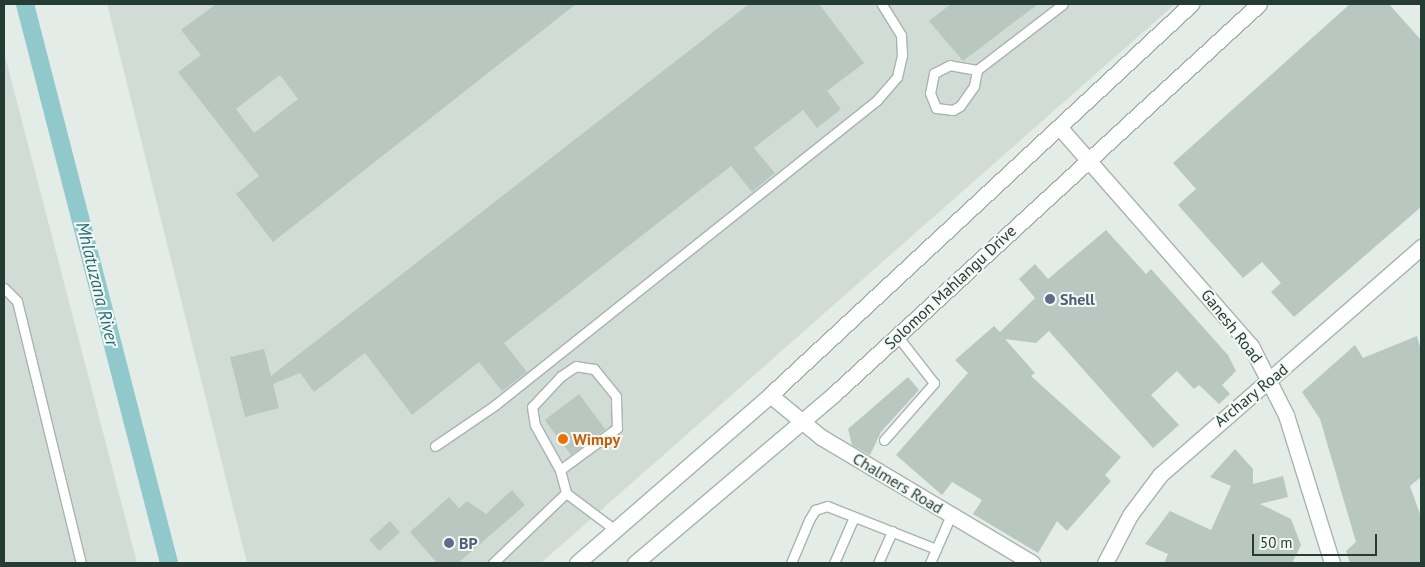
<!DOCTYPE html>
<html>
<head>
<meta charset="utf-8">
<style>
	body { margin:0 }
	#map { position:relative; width:1425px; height:567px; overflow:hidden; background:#e4ece8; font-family:"PT Sans",sans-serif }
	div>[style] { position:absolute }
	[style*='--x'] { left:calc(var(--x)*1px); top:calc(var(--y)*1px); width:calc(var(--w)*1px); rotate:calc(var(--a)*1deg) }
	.built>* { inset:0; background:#d2dcd7 }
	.canal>* { height:18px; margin:-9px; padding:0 9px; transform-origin:9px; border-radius:9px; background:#91c8cc }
	.building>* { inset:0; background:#b9c7c1; transform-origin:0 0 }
	.roads { filter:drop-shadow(1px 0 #a7b4ae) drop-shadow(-1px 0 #a7b4ae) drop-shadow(0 1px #a7b4ae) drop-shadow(0 -1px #a7b4ae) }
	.service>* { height:9px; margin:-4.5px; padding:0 4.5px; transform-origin:4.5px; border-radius:4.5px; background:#fff }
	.minor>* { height:15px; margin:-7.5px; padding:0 7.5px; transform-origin:7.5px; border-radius:7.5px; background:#fff }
	.tertiary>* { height:15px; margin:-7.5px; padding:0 7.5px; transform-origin:7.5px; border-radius:7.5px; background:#fff }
	.secondary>* { height:15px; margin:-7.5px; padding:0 7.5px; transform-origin:7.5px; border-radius:7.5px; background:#fff }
	.dots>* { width:14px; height:14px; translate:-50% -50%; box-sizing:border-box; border:2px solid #f4f9f6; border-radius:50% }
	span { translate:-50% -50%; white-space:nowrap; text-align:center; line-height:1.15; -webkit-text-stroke:4px #f4f9f6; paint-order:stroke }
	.street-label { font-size:16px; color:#253c34 }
	.service-label { font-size:16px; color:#4e5e75; font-weight:700 }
	.left { translate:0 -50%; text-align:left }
	.food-label { font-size:16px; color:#c56008; font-weight:700 }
	.water-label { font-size:18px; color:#246c74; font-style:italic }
	.frame { position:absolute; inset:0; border:5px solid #253c34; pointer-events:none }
	.scale { position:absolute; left:1252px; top:534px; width:125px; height:22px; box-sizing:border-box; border:2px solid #253c34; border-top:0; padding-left:6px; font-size:15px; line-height:18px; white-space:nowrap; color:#253c34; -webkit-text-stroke:4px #f4f9f6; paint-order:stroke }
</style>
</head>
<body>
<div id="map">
	<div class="built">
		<i style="clip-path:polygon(107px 4px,1175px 4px,541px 563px,247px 563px)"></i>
		<i style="clip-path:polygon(4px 52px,137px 563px,4px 563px)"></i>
	</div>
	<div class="canal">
		<i style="--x:25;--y:4;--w:577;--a:75.55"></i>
	</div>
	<div class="building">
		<i style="clip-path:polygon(evenodd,216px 4px,576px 4px,273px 242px,236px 194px,259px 176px,178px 72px,201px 55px,181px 30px,216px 4px,280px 75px,298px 99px,254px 133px,236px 109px,280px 75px)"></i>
		<i style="clip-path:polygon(749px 4px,819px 4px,864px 63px,827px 91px,841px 109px,817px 128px,803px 110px,754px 148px,775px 173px,752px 192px,731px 166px,504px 343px,527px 372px,502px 391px,479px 362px,412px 415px,365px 353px,314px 392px,300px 373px,273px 384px,279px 408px,245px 417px,230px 357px,264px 349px,271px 376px)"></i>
		<i style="clip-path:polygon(951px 4px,1038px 4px,963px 61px,929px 21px)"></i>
		<i style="clip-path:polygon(1350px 4px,1389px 4px,1421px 40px,1421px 207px,1294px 317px,1271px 292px,1281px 283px,1262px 262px,1243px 278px,1178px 205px,1196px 189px,1173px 163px)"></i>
		<i style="clip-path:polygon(1106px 230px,1146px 274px,1151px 269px,1228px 355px,1236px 371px,1222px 385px,1230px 394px,1219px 404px,1199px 385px,1194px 389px,1177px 371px,1151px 395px,1179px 425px,1153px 448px,1049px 331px,1036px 343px,1005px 339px,1035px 373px,1031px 376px,1121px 457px,1105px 475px,1111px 481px,1067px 531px,1057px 521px,1038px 553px,973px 514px,982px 500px,952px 482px,942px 495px,896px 455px,968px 373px,955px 360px,994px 326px,1000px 332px,1035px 298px,1019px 279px,1035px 264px,1048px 279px)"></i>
		<i style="clip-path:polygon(1417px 336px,1421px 351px,1421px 477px,1410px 486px,1421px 517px,1421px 563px,1350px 563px,1346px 551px,1356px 542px,1320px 419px,1302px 392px,1355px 345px,1363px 358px)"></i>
		<i style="clip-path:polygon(908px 377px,919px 390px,881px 432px,870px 455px,852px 445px,848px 429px)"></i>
		<i style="left:579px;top:394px;width:44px;height:43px;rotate:53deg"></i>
		<i style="clip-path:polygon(1235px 449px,1253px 469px,1253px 484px,1283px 476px,1288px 497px,1260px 504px,1291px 519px,1301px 545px,1292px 563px,1164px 563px,1168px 554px,1145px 544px,1170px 511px,1211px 530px,1231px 486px,1210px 477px)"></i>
		<i style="clip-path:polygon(512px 490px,525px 505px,458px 563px,437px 563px,410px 532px,449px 497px,459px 508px,467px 501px,486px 514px)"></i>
		<i style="left:390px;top:521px;width:15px;height:28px;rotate:48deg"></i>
	</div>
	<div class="roads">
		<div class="service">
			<i style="--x:977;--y:70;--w:27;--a:-170"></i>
			<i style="--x:950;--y:65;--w:18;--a:153"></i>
			<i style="--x:934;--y:73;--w:20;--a:101"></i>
			<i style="--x:930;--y:93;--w:16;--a:68"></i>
			<i style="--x:936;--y:108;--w:17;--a:7"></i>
			<i style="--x:953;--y:110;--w:8;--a:-30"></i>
			<i style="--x:960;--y:106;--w:24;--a:-55"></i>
			<i style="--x:974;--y:86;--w:16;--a:-79"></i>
			<i style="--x:977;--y:70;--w:108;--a:-37.5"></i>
			<i style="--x:4;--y:288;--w:18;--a:45"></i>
			<i style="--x:17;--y:301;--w:270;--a:76.3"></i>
			<i style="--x:884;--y:440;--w:76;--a:-48.7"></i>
			<i style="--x:934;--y:383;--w:58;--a:-128"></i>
			<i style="--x:435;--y:446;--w:73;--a:-34.3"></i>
			<i style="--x:495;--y:405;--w:489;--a:-38.6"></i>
			<i style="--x:877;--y:100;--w:30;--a:-49"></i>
			<i style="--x:897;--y:77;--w:23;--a:-77"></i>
			<i style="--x:902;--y:55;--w:20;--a:-93"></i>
			<i style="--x:901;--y:35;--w:36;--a:-122"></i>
			<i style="--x:560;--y:470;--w:71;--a:-36.4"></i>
			<i style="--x:617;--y:428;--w:32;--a:-92"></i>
			<i style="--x:616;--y:396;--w:35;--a:-129"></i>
			<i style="--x:594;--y:369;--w:18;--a:-171"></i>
			<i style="--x:576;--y:366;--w:18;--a:146"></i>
			<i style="--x:561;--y:376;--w:42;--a:133.1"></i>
			<i style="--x:532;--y:407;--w:18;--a:81"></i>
			<i style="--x:535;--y:425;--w:51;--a:60.9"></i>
			<i style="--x:560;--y:470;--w:24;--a:75"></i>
			<i style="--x:493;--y:563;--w:101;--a:-43.8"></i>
			<i style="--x:566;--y:493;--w:60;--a:36.9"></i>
			<i style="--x:791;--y:563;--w:47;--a:-67.3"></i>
			<i style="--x:809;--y:520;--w:12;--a:-59"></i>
			<i style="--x:815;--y:510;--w:13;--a:-18"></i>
			<i style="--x:827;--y:506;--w:117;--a:21.5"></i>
			<i style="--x:834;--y:563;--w:50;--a:-66.5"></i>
			<i style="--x:878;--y:563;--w:35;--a:-66"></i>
			<i style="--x:930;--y:563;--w:52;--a:-66.4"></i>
		</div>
		<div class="minor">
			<i style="--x:1061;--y:129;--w:288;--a:48.8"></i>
			<i style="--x:1251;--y:346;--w:77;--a:63.1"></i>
			<i style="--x:1286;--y:415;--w:155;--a:72.7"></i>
			<i style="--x:770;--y:395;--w:66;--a:39.5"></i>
			<i style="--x:821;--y:437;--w:246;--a:30.8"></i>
		</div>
		<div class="tertiary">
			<i style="--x:1105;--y:563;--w:54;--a:-62.5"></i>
			<i style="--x:1130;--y:515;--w:50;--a:-53.1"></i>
			<i style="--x:1160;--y:475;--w:347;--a:-41.1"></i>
		</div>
		<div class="secondary">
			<i style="--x:577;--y:563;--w:256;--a:-41"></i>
			<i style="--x:770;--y:395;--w:575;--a:-42.88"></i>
			<i style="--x:635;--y:563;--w:260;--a:-40.3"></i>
			<i style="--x:833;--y:395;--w:578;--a:-42.55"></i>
		</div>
	</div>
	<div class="dots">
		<i style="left:1050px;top:299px;background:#5c6f8a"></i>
		<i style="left:563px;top:439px;background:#e8710a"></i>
		<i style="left:449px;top:543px;background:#5c6f8a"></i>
	</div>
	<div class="street-label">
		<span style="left:950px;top:287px;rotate:-43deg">Solomon Mahlangu Drive</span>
		<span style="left:1232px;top:326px;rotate:52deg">Ganesh Road</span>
		<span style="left:1251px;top:395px;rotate:-39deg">Archary Road</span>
		<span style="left:898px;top:483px;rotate:31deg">Chalmers Road</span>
	</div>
	<div class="service-label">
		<span class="left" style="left:1060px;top:299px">Shell</span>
		<span class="left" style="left:459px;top:543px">BP</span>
	</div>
	<div class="food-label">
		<span class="left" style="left:573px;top:439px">Wimpy</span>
	</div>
	<div class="water-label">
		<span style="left:97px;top:284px;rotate:76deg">Mhlatuzana River</span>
	</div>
	<div class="frame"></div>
	<div class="scale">50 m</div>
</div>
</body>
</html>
